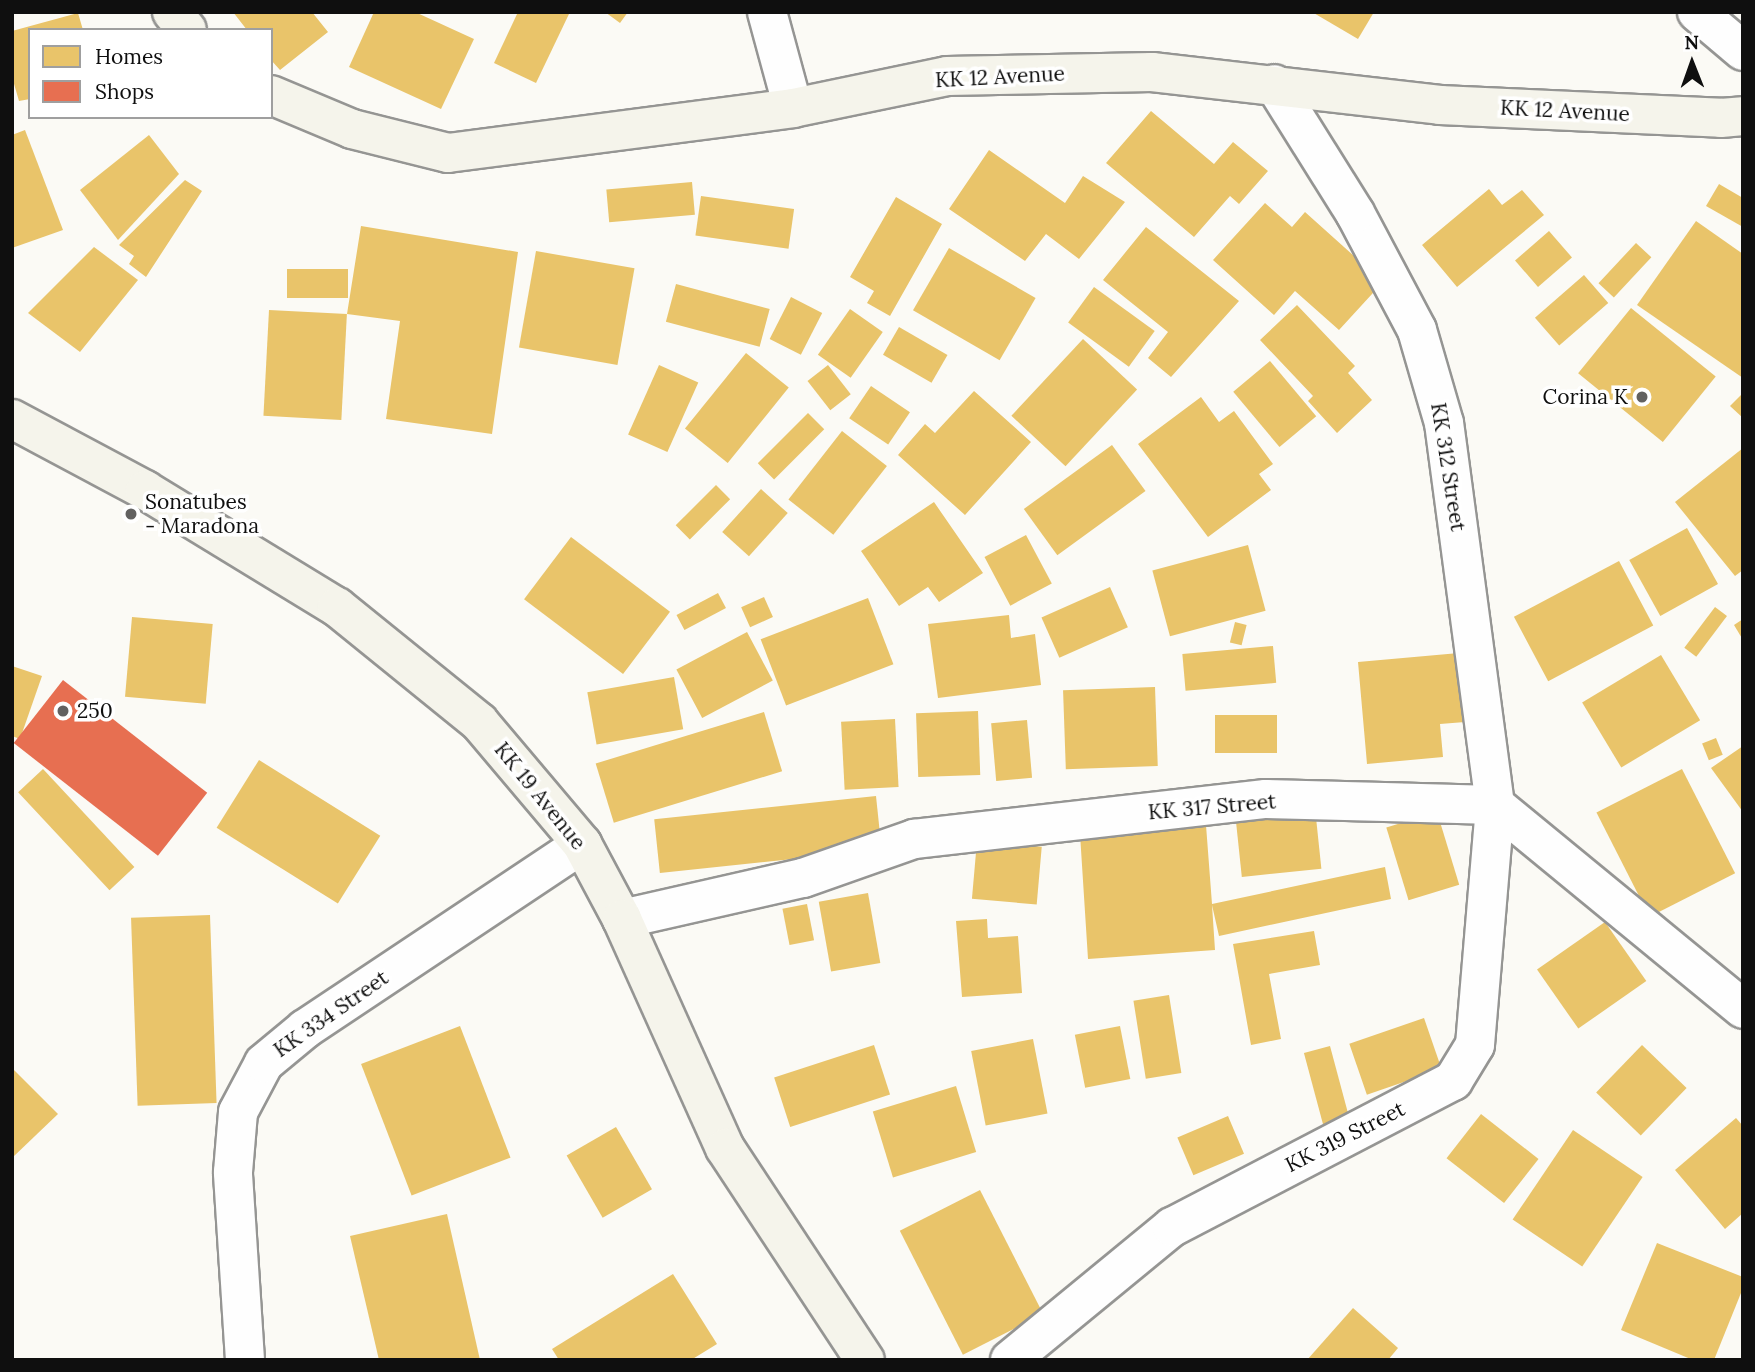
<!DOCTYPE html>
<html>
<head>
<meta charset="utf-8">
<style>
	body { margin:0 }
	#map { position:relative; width:1755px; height:1372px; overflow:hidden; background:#fbfaf5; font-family:Lora,serif }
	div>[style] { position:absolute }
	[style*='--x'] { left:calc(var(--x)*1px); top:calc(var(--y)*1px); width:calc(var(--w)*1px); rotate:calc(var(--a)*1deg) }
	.homes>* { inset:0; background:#e9c46a; transform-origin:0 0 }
	.shops>* { inset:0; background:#e76f51; transform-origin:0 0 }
	.roads { filter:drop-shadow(2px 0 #959593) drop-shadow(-2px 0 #959593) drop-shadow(0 2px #959593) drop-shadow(0 -2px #959593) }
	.street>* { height:38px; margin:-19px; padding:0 19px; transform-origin:19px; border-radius:19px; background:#fefefe }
	.secondary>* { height:38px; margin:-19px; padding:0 19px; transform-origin:19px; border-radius:19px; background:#f5f4eb }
	.dots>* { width:19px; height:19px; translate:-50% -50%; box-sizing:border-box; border:4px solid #fff; border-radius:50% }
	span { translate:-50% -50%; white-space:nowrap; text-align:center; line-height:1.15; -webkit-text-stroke:7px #fff; paint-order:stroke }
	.street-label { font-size:21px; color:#0f0f0f }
	.poi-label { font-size:21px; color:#0f0f0f }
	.right { translate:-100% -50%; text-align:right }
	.left { translate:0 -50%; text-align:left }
	.frame { position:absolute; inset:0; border:14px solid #0f0f0f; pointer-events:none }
	.legend { position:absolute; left:28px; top:28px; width:245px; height:91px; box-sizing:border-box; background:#fff; border:2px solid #9f9f9f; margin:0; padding:9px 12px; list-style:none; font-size:21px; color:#0f0f0f }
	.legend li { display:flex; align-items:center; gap:14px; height:35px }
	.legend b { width:35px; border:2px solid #9f9f9f }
	.north { position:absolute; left:1657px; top:28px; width:70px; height:70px; -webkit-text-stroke:5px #fff; paint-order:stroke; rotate:359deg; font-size:19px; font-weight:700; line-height:28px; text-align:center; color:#0f0f0f }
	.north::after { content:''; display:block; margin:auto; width:24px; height:32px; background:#0f0f0f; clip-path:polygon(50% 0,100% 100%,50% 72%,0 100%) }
</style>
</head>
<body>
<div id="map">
	<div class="homes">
		<i style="clip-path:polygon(233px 12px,312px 12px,328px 32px,280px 70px,271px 60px,271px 30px,247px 30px)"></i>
		<i style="clip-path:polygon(374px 12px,415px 12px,474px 39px,441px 109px,349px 67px)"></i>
		<i style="clip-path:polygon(518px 12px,569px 14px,536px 83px,494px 63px)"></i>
		<i style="clip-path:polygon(605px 12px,628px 12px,620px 23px)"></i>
		<i style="clip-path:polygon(1312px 12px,1374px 12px,1358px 39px)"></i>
		<i style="clip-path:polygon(78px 13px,83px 30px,30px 30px,30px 99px,19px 101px,12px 77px,12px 31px)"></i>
		<i style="clip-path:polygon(1151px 111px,1214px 164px,1233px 142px,1268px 171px,1239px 204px,1230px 196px,1194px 237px,1106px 163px)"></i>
		<i style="clip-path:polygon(25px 130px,63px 230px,12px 248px,12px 135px)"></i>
		<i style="clip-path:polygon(149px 135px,179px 174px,118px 240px,80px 190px)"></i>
		<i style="clip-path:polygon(989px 150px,1065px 203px,1083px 176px,1125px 202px,1079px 259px,1046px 234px,1025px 261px,949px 209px)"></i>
		<i style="clip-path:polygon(185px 180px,202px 191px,146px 277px,129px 264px,134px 256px,119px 245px)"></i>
		<i style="left:692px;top:182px;width:33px;height:86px;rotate:85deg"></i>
		<i style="clip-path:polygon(1719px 184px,1743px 198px,1743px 227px,1706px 206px)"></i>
		<i style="clip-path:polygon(1489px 189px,1502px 205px,1522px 190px,1544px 215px,1457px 287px,1422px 245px)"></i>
		<i style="left:701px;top:196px;width:94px;height:40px;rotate:8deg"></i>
		<i style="clip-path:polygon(896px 197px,942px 224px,890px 316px,867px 303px,874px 291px,850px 277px)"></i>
		<i style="clip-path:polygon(1265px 203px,1292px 227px,1305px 212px,1383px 282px,1339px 330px,1295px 291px,1274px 315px,1213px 260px)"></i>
		<i style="clip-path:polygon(1696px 221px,1743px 254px,1743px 378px,1637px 305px)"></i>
		<i style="clip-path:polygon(361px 226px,518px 252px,492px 434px,386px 419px,400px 321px,347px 314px)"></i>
		<i style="clip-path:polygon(1146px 227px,1239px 301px,1171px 377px,1148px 358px,1168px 332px,1103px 280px)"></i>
		<i style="left:1549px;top:231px;width:35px;height:45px;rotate:49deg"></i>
		<i style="left:1636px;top:243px;width:21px;height:55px;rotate:43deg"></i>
		<i style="clip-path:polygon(94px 247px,138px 280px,80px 352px,28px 313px)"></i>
		<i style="left:949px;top:248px;width:100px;height:72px;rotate:30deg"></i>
		<i style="left:536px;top:251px;width:100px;height:98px;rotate:10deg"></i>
		<i style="left:287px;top:269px;width:61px;height:29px"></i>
		<i style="left:1584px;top:275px;width:37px;height:65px;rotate:49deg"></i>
		<i style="left:676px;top:284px;width:97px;height:39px;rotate:15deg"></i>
		<i style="left:1094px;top:287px;width:75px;height:44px;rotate:36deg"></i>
		<i style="left:791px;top:297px;width:35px;height:47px;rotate:27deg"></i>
		<i style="clip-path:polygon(1297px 305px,1355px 366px,1348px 373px,1372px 400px,1337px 433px,1308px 401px,1313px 396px,1260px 340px)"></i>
		<i style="left:1631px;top:308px;width:109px;height:84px;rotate:39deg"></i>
		<i style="left:850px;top:309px;width:40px;height:56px;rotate:35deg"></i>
		<i style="left:269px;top:310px;width:78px;height:106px;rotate:3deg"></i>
		<i style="left:899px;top:327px;width:56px;height:32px;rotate:30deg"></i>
		<i style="left:1083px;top:339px;width:74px;height:105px;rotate:43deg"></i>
		<i style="left:746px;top:353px;width:55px;height:97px;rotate:39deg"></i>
		<i style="left:1270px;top:361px;width:72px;height:48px;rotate:50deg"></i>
		<i style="left:659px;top:365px;width:43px;height:76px;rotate:24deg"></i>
		<i style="left:828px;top:365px;width:37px;height:26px;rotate:52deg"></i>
		<i style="left:871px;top:386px;width:47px;height:39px;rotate:34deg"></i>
		<i style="clip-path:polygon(974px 391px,1031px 442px,965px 515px,898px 455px,925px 424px,935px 433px)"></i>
		<i style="clip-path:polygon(1743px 393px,1743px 418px,1730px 406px)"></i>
		<i style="clip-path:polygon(1201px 397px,1219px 422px,1234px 411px,1273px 464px,1259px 474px,1271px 490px,1208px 537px,1138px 444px)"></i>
		<i style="left:808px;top:413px;width:23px;height:71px;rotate:45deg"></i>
		<i style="left:842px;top:431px;width:57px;height:87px;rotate:38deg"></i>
		<i style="left:1112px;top:445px;width:57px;height:109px;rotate:54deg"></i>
		<i style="clip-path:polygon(1743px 448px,1743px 570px,1735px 576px,1675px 502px)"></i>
		<i style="left:716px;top:485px;width:20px;height:57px;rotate:45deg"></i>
		<i style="left:761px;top:489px;width:36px;height:58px;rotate:42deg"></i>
		<i style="clip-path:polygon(934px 502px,983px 573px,939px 602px,928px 587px,899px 606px,861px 551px)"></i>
		<i style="left:1687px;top:528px;width:64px;height:66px;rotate:61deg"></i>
		<i style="left:1026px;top:535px;width:55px;height:47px;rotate:62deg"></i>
		<i style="left:571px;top:537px;width:124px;height:78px;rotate:37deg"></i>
		<i style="left:1248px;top:545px;width:68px;height:99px;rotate:75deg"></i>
		<i style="left:1619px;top:561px;width:73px;height:119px;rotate:62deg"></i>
		<i style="left:1110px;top:587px;width:44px;height:75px;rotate:66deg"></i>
		<i style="left:718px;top:593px;width:17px;height:47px;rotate:62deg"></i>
		<i style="left:764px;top:597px;width:22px;height:25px;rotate:66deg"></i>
		<i style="left:868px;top:598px;width:71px;height:115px;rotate:69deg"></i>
		<i style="left:1715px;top:607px;width:15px;height:51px;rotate:37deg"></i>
		<i style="clip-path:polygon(1009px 615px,1011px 638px,1035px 634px,1041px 685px,938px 698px,928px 624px)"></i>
		<i style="left:132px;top:617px;width:81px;height:80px;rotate:5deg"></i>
		<i style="clip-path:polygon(1743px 619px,1743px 640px,1734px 625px)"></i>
		<i style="left:1235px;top:622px;width:12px;height:21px;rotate:14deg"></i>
		<i style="left:747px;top:632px;width:55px;height:80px;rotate:62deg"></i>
		<i style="left:1273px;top:646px;width:37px;height:91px;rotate:85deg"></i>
		<i style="clip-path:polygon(1459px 653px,1465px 722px,1440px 724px,1443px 757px,1367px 764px,1358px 662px)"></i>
		<i style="left:1661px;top:655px;width:76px;height:92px;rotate:59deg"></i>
		<i style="clip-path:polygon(12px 666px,42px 676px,20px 739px,12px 736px)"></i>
		<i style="left:674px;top:677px;width:53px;height:88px;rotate:80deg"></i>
		<i style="left:1155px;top:687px;width:79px;height:92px;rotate:88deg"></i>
		<i style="left:978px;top:711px;width:64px;height:62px;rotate:88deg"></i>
		<i style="left:764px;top:712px;width:62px;height:176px;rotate:73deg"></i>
		<i style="left:1277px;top:715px;width:38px;height:62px;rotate:90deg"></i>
		<i style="left:895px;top:719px;width:68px;height:54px;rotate:87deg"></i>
		<i style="left:1027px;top:720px;width:58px;height:36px;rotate:85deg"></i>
		<i style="left:1716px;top:738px;width:18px;height:15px;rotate:68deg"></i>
		<i style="clip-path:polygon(1743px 746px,1743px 812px,1711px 768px)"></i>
		<i style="left:259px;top:760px;width:143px;height:80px;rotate:32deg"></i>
		<i style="left:43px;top:769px;width:134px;height:34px;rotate:47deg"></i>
		<i style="left:1682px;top:769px;width:117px;height:96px;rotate:63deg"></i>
		<i style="left:876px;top:796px;width:54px;height:223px;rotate:84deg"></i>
		<i style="left:1315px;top:808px;width:61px;height:80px;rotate:84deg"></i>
		<i style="left:1437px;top:812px;width:76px;height:53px;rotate:73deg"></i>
		<i style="clip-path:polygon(1206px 825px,1212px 904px,1385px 867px,1391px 899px,1219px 936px,1212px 905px,1215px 950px,1088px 959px,1080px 834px)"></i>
		<i style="left:977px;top:841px;width:65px;height:58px;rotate:5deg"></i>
		<i style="left:868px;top:893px;width:71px;height:50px;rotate:80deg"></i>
		<i style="left:807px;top:904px;width:37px;height:25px;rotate:79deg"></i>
		<i style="left:210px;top:915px;width:188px;height:79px;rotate:88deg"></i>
		<i style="clip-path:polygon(987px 919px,988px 938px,1018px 936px,1022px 993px,962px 997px,956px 921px)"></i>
		<i style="left:1605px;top:922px;width:72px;height:83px;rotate:55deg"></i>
		<i style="clip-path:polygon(1314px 931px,1320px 965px,1269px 974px,1281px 1039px,1251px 1045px,1233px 944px)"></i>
		<i style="left:1169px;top:995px;width:79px;height:36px;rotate:81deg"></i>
		<i style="left:1424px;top:1018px;width:54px;height:79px;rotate:71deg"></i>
		<i style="left:460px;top:1026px;width:141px;height:106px;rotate:69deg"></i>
		<i style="left:1120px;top:1026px;width:54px;height:46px;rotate:79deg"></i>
		<i style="left:1033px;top:1039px;width:76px;height:63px;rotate:79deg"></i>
		<i style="left:874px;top:1045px;width:52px;height:105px;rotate:72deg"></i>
		<i style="left:1642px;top:1045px;width:62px;height:66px;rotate:44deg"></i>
		<i style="left:1330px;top:1046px;width:80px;height:27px;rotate:75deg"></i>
		<i style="clip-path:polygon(12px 1068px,58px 1114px,12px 1158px)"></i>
		<i style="left:956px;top:1086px;width:69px;height:87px;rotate:73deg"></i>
		<i style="left:1481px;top:1114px;width:73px;height:56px;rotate:38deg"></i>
		<i style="left:1228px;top:1116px;width:41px;height:55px;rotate:67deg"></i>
		<i style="clip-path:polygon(1736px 1118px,1743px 1126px,1743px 1213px,1725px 1229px,1675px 1170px)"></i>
		<i style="left:616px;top:1127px;width:72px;height:57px;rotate:60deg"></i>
		<i style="left:1573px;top:1130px;width:84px;height:108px;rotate:34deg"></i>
		<i style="left:980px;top:1190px;width:139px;height:90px;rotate:63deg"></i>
		<i style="clip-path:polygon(447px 1214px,480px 1360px,379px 1360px,350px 1236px)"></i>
		<i style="clip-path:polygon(1657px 1243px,1743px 1277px,1743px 1288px,1714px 1360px,1693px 1360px,1621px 1330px)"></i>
		<i style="clip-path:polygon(673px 1274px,717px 1344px,691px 1360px,559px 1360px,552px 1349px)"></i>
		<i style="clip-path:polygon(1353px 1308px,1398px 1348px,1388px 1360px,1307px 1360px)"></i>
	</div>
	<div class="shops">
		<i style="left:63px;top:680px;width:183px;height:80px;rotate:38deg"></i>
	</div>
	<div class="roads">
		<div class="street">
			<i style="--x:767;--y:12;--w:99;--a:74.8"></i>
			<i style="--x:1697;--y:12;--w:60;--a:40.3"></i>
			<i style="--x:622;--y:919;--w:186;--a:-12.8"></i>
			<i style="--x:803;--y:878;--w:118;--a:-19.4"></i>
			<i style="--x:914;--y:839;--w:354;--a:-6.5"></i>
			<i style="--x:1266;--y:799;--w:229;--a:1.5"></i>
			<i style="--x:1495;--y:805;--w:321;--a:39.4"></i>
			<i style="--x:245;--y:1360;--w:188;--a:-93.7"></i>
			<i style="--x:233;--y:1172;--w:60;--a:-85.2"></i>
			<i style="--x:238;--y:1112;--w:55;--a:-62"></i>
			<i style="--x:264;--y:1063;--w:53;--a:-39.7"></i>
			<i style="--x:305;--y:1029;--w:333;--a:-33.7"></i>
			<i style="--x:1010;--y:1360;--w:210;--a:-39.4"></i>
			<i style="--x:1172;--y:1227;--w:317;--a:-27.5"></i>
			<i style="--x:1453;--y:1081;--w:42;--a:-58.6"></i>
			<i style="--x:1475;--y:1045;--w:241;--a:-85.2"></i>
			<i style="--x:1495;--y:805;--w:385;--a:-97.6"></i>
			<i style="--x:1444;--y:423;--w:97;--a:-106.2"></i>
			<i style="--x:1417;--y:330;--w:132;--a:-117.9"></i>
			<i style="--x:1355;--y:213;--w:152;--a:-122.1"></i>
		</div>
		<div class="secondary">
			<i style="--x:172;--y:12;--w:23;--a:50"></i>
			<i style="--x:271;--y:95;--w:88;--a:22.8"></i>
			<i style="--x:352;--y:129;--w:99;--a:14"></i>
			<i style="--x:448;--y:153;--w:348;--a:-7.4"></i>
			<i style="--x:793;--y:108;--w:157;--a:-11.7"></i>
			<i style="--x:947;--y:76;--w:205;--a:-1.1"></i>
			<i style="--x:1152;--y:72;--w:290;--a:6.5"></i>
			<i style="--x:1440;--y:105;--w:281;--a:2.6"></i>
			<i style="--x:1721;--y:118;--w:22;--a:-5"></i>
			<i style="--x:12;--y:419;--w:151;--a:28.1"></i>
			<i style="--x:145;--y:490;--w:225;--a:31.4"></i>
			<i style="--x:337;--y:607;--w:183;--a:39"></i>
			<i style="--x:479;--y:722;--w:160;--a:49.8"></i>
			<i style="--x:582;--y:844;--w:85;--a:61.9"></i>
			<i style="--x:622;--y:919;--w:251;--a:65.8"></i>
			<i style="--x:725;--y:1148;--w:254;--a:56.6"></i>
		</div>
	</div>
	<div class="dots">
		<i style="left:1642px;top:397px;background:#626160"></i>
		<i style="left:131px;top:514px;background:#626160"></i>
		<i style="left:63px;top:711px;background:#626160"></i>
	</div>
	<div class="street-label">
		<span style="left:1000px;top:77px;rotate:-3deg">KK 12 Avenue</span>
		<span style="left:1565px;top:111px;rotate:3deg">KK 12 Avenue</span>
		<span style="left:1448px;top:467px;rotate:81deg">KK 312 Street</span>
		<span style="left:540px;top:796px;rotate:51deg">KK 19 Avenue</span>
		<span style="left:1212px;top:807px;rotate:-5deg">KK 317 Street</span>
		<span style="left:331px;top:1014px;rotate:-35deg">KK 334 Street</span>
		<span style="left:1345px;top:1137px;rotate:-27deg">KK 319 Street</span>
	</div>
	<div class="poi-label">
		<span class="right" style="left:1628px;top:397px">Corina K</span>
		<span class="left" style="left:145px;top:514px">Sonatubes<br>- Maradona</span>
		<span class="left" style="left:77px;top:711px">250</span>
	</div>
	<div class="frame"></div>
	<ul class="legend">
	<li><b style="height:19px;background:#e9c46a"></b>Homes</li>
	<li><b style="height:19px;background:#e76f51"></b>Shops</li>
	</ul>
	<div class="north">N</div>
</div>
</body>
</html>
